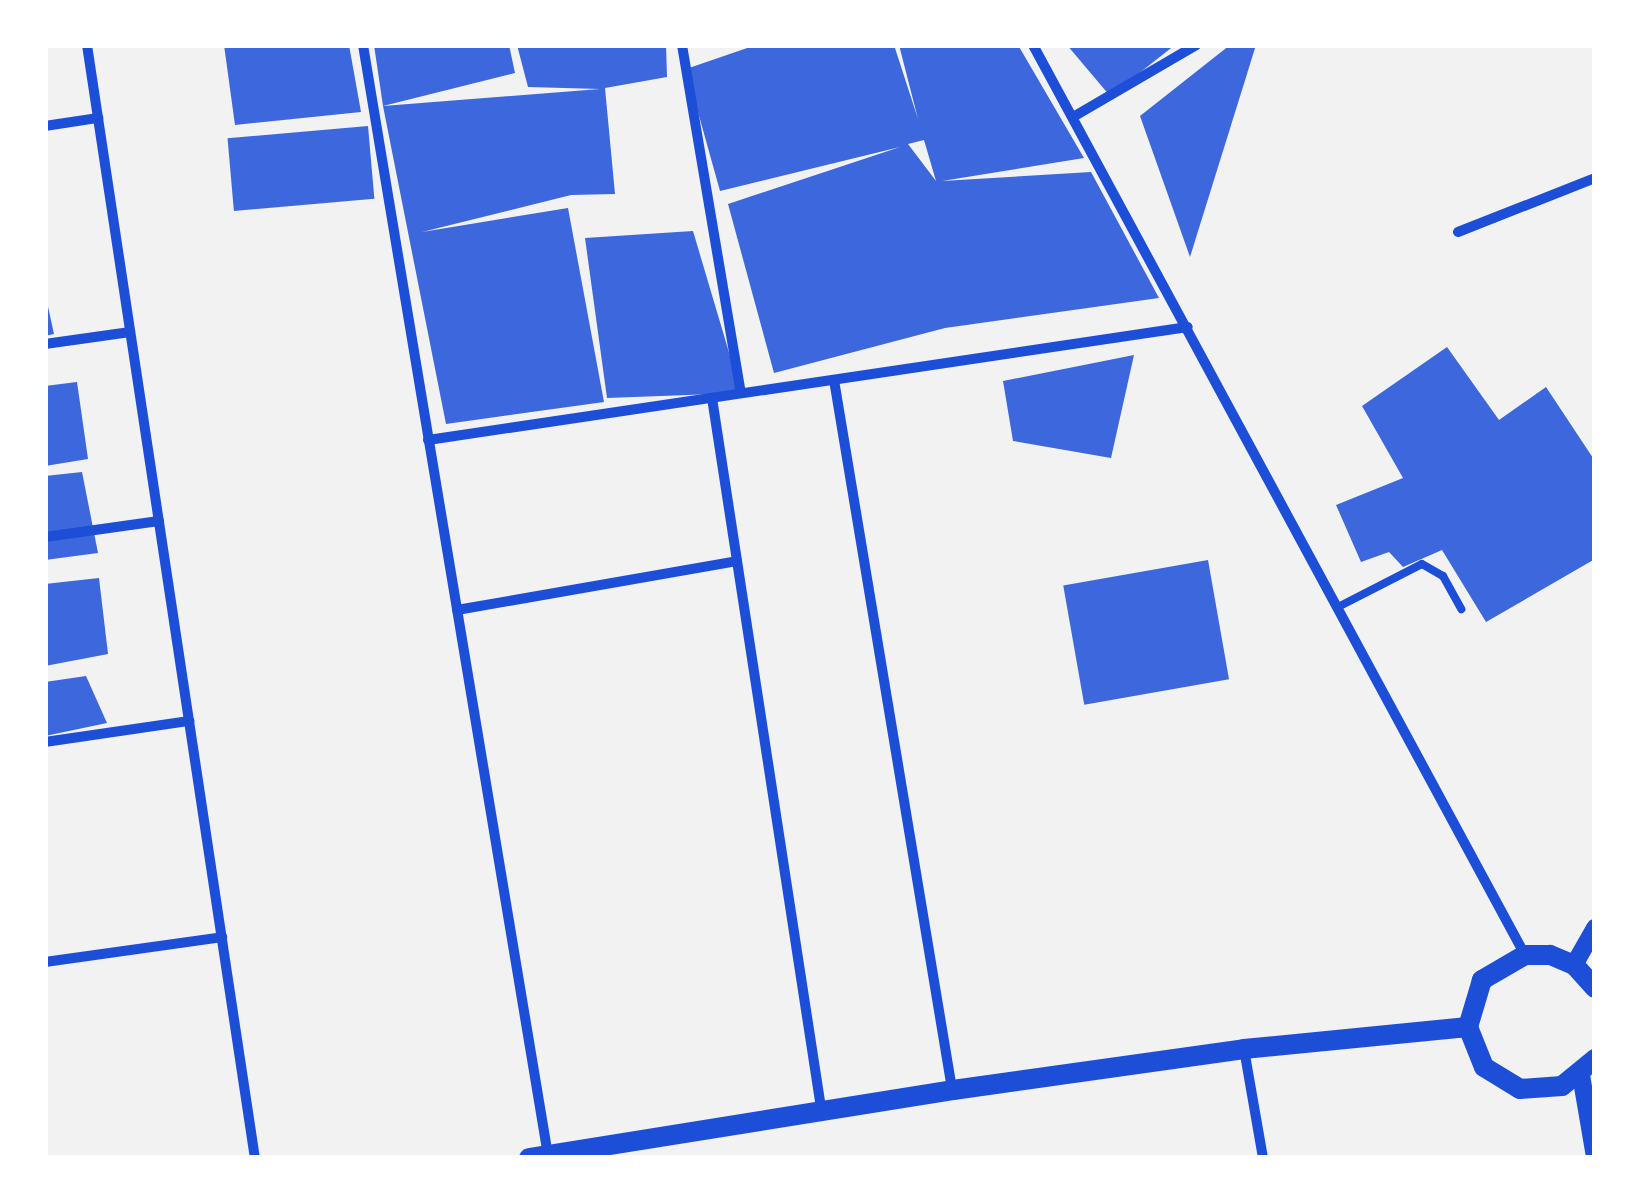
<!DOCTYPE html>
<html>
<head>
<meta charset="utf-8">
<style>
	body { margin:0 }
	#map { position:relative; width:1640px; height:1203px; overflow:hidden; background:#f2f2f2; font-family:Inter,sans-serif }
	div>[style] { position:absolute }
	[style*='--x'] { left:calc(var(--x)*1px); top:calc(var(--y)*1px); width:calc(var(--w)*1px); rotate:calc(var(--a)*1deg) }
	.building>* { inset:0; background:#3d67dc; transform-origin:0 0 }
	.service>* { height:8px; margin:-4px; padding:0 4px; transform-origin:4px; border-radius:4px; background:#1d4ed8 }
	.minor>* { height:10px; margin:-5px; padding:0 5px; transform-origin:5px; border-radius:5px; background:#1d4ed8 }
	.tertiary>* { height:18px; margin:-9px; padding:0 9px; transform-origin:9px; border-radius:9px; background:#1d4ed8 }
	.secondary>* { height:20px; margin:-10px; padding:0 10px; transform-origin:10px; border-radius:10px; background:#1d4ed8 }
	span { translate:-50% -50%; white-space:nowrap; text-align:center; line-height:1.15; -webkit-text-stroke:8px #fff; paint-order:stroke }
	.frame { position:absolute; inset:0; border:48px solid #fff; pointer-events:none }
</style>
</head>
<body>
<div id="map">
	<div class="building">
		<i style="clip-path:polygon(224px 45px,349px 45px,361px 112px,235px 125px)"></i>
		<i style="clip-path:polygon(374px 45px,509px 45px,515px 73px,383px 106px)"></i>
		<i style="clip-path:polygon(517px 45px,666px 45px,667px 77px,605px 88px,615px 194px,571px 195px,422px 232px,568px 208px,604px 402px,446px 424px,383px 106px,600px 89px,528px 87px)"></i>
		<i style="clip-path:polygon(evenodd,756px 45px,894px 45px,918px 119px,899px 45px,1018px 45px,1084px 158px,942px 181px,1091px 172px,1159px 298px,945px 328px,774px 373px,728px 204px,900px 147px,720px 191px,686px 69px,756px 45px,924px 140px,936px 181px,908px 144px,924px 140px)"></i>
		<i style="clip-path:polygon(1067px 45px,1175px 45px,1110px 96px)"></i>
		<i style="clip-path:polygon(1230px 45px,1256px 45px,1190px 257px,1140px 116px)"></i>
		<i style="left:368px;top:126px;width:73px;height:141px;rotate:85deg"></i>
		<i style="clip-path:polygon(693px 231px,741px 393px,607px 398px,585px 238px)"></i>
		<i style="clip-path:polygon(45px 293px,54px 334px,45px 336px)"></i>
		<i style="clip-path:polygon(1447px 347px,1499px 420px,1546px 387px,1595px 461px,1595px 559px,1486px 622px,1442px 550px,1403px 567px,1389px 552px,1361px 562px,1336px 505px,1403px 478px,1362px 406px)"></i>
		<i style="clip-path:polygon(1134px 355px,1111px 458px,1013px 441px,1003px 381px)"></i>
		<i style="clip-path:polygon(77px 382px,88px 459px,45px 466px,45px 386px)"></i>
		<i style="clip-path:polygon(82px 472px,98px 553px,45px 560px,45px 476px)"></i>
		<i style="left:1208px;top:560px;width:121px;height:147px;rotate:80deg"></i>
		<i style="clip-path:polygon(99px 578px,108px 654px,45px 666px,45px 584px)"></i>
		<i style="clip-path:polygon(86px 676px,107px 723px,45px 736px,45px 682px)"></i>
	</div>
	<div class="service">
		<i style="--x:1338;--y:607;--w:94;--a:-27.1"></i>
		<i style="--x:1422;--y:564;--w:24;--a:30"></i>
		<i style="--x:1443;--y:576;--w:38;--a:61"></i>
	</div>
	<div class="minor">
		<i style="--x:87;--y:45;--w:1126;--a:81.42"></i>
		<i style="--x:363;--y:45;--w:1125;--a:80.54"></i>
		<i style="--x:682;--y:45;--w:353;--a:80.4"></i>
		<i style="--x:1033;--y:45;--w:1034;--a:61.6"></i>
		<i style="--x:1073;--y:117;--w:143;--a:-30.3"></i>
		<i style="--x:45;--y:126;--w:54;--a:-8.6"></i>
		<i style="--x:1458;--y:232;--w:147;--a:-21.5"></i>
		<i style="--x:45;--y:344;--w:86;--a:-8"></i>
		<i style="--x:834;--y:380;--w:719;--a:80.55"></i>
		<i style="--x:712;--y:398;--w:724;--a:81.27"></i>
		<i style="--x:428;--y:440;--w:768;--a:-8.46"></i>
		<i style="--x:45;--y:537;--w:115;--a:-8"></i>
		<i style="--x:457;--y:610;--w:284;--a:-9.9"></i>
		<i style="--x:45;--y:742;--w:146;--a:-8.3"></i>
		<i style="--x:45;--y:962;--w:179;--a:-8"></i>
		<i style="--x:1244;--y:1049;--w:111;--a:80.1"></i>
	</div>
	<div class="tertiary">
		<i style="--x:1574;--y:965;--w:43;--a:-60.4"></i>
		<i style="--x:1581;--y:1075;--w:83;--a:80.3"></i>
	</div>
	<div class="secondary">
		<i style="--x:1595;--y:988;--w:31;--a:-132"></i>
		<i style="--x:1574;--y:965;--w:26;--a:-157"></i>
		<i style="--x:1550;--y:955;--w:25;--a:180"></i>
		<i style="--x:1525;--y:955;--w:50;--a:149.8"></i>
		<i style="--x:1482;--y:980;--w:49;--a:106.6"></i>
		<i style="--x:1468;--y:1027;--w:43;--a:68.2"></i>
		<i style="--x:1484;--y:1067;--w:42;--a:31.4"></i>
		<i style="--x:1520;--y:1089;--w:42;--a:-4.1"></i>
		<i style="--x:1562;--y:1086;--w:43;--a:-39.3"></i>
		<i style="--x:529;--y:1158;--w:429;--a:-9.1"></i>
		<i style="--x:953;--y:1090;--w:294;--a:-8"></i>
		<i style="--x:1244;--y:1049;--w:225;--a:-5.6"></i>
	</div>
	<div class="frame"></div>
</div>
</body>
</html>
